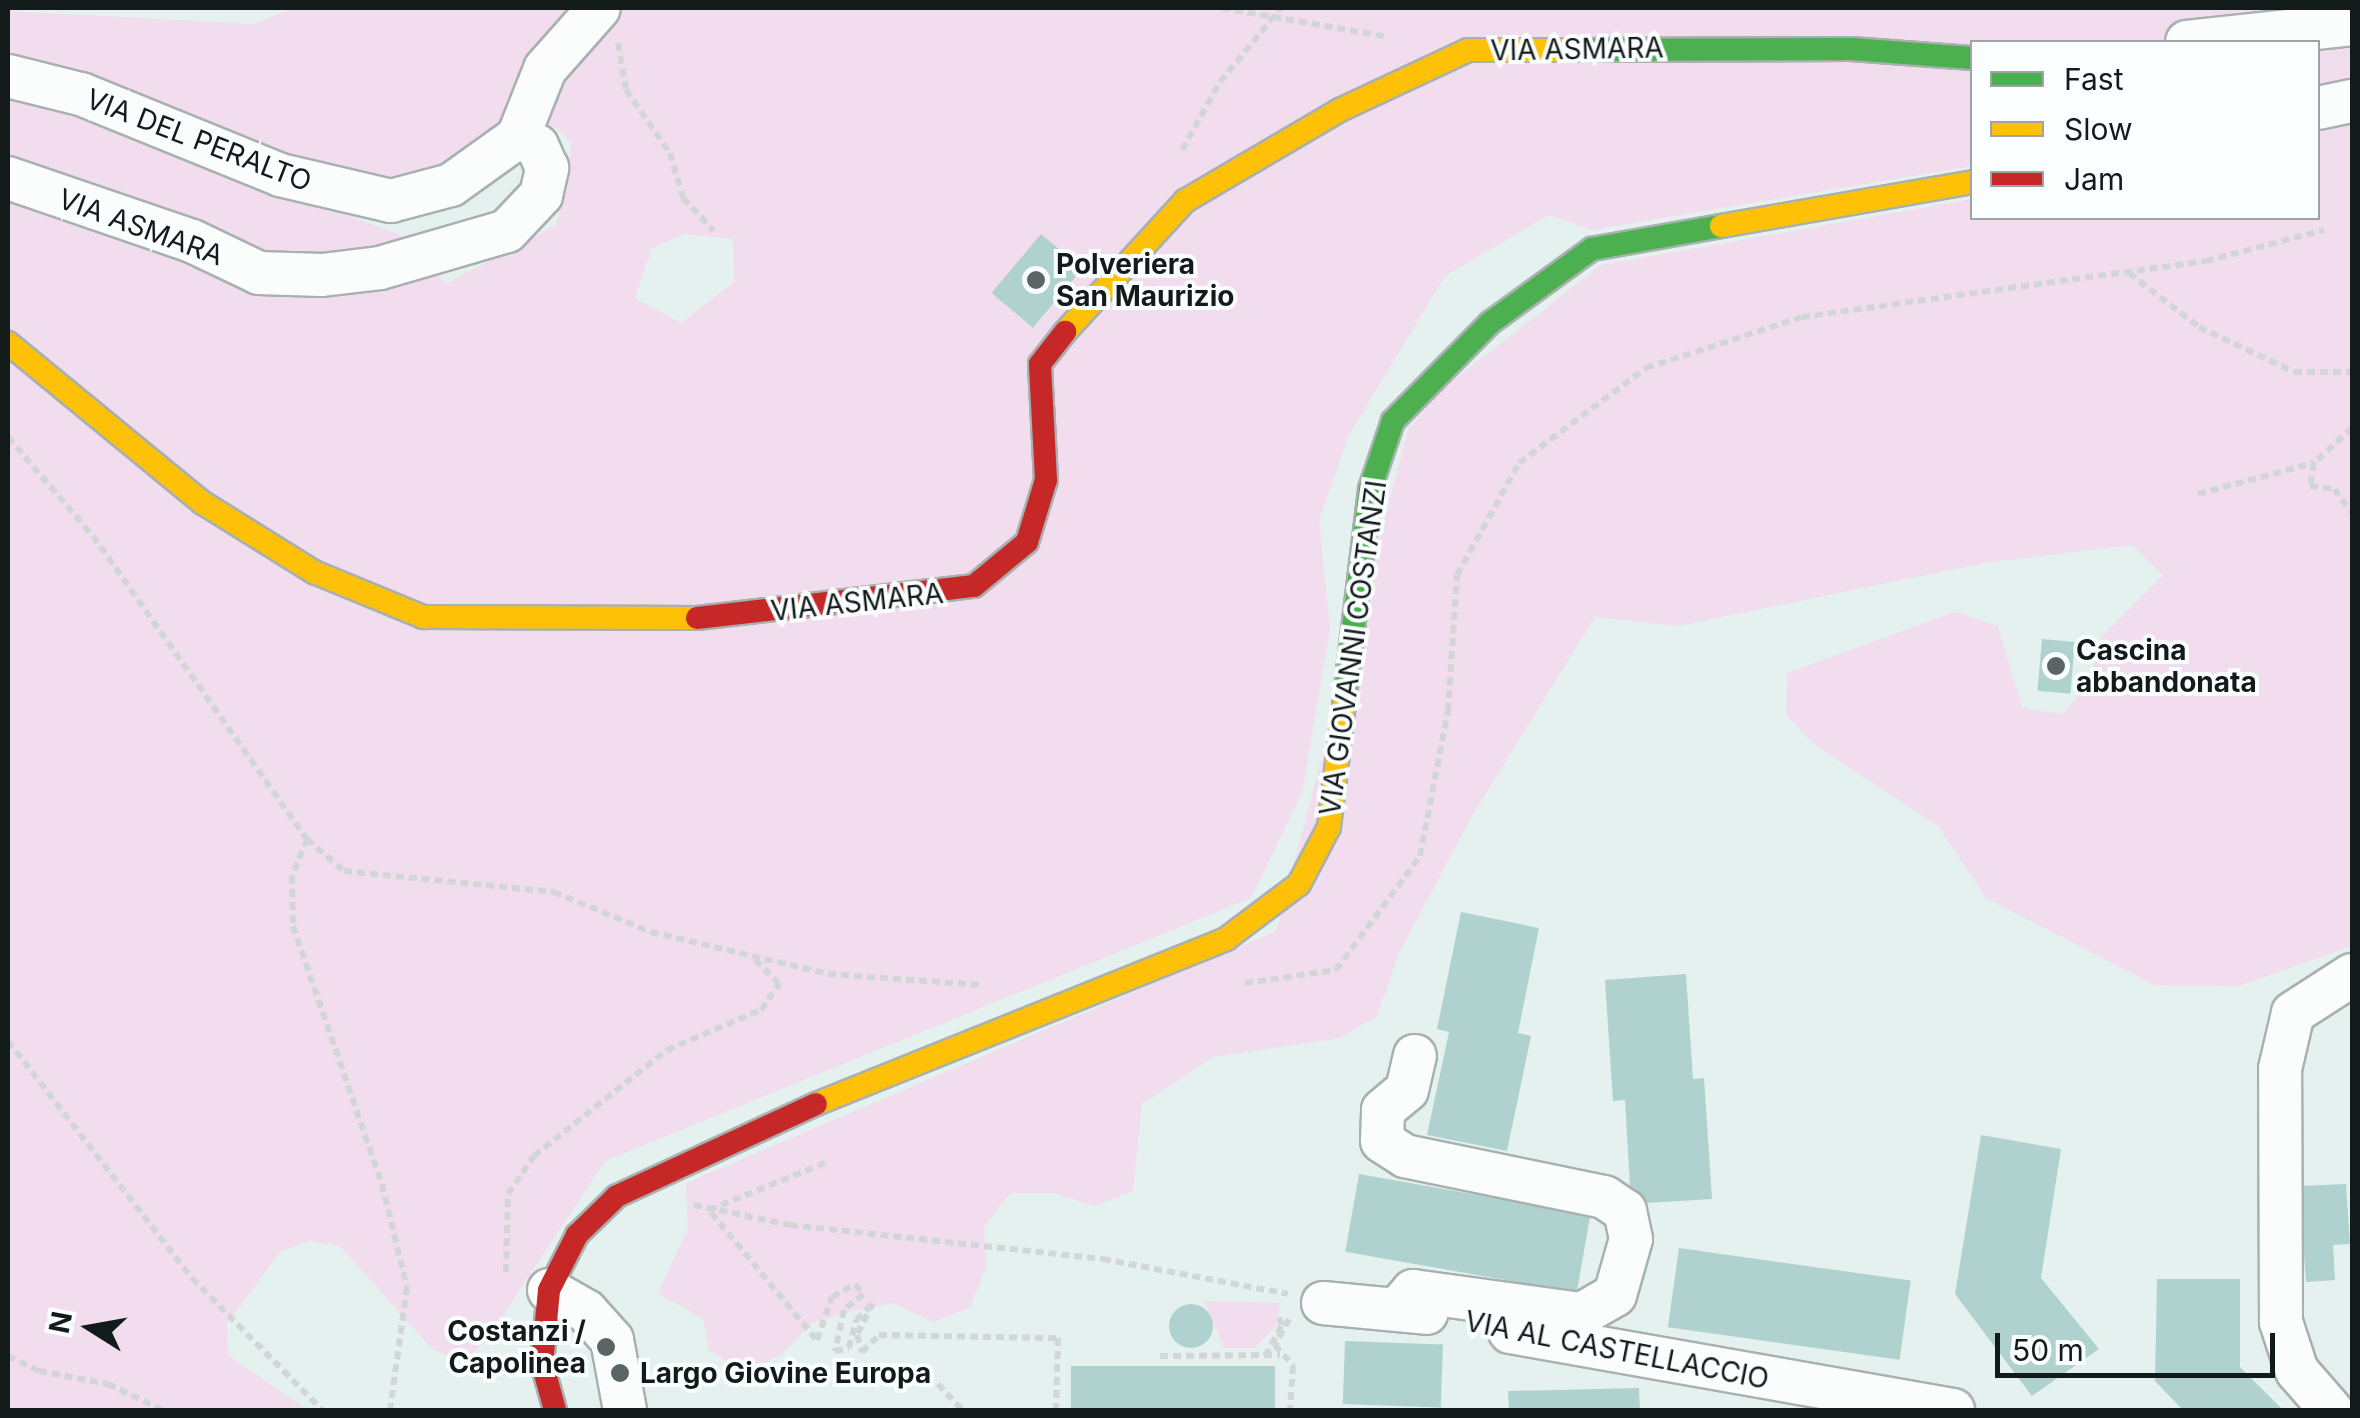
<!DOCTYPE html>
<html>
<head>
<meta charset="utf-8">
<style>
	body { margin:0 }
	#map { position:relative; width:2360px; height:1418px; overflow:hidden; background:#e4f1ef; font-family:Inter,sans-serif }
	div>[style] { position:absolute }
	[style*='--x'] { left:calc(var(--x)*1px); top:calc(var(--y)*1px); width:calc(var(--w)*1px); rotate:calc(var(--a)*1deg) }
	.green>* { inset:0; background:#f2ddef }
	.building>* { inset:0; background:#b0d2cf; transform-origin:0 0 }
	.round { border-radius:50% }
	.path>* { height:6px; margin-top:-3px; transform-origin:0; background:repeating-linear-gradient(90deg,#d2d6d6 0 8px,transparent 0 13px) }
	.roads { filter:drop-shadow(2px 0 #a8b1b0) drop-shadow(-2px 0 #a8b1b0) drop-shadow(0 2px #a8b1b0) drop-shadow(0 -2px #a8b1b0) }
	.street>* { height:42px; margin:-21px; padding:0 21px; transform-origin:21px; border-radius:21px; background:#fbfdfd }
	.fast>* { height:22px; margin:-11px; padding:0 11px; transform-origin:11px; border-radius:11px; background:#4caf50 }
	.slow>* { height:22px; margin:-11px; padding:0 11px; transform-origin:11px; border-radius:11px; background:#ffc107 }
	.jam>* { height:22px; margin:-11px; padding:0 11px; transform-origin:11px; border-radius:11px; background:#c62828 }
	.dots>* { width:28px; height:28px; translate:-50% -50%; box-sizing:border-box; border:5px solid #fafefe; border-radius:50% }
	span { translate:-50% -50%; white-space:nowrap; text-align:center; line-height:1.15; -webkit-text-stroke:8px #fafefe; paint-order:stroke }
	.street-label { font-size:28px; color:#131a1a }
	.poi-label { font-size:28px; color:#131a1a; font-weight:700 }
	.left { translate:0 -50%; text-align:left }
	.right { translate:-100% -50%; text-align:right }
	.frame { position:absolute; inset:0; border:10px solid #131a1a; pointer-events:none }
	.legend { position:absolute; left:1970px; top:40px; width:350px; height:180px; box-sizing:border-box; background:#fafefe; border:2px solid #9ea3a3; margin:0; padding:12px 18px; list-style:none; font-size:30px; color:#131a1a }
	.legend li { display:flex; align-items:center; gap:20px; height:50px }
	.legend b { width:50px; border:2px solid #9ea3a3 }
	.north { position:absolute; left:40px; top:1278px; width:100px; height:100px; -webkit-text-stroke:8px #fafefe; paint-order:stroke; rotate:281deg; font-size:28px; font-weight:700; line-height:40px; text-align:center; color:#131a1a }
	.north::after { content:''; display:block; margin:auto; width:35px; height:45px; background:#131a1a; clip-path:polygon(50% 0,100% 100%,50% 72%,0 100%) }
	.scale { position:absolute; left:1995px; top:1333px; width:280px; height:45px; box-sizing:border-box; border:5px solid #131a1a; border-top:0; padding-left:12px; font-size:30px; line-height:35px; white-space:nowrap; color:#131a1a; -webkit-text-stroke:8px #fafefe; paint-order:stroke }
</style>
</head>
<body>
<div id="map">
	<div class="green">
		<i style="clip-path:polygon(evenodd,293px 8px,2352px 8px,2352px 83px,2318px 90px,2318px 42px,1972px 42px,1972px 166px,1592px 230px,1549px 215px,1445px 276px,1349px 435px,1319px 520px,1330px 629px,1302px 793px,1251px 898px,605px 1161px,484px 1344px,460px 1362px,432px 1349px,340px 1246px,309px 1241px,280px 1252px,227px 1324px,228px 1355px,307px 1410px,8px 1410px,8px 98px,74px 111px,400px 235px,446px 284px,556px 225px,568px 185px,571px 143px,557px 128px,512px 122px,456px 158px,388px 183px,303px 164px,8px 55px,8px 11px,254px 24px,293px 8px,684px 234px,733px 239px,734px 282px,681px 323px,635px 298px,652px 248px,684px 234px)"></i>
		<i style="clip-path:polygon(2352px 118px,2352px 946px,2239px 986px,2154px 985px,1986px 898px,1937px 825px,1816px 746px,1786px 715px,1787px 673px,1955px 612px,1998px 626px,2022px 708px,2064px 714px,2090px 679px,2102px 636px,2163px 575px,2132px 545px,1984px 563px,1678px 626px,1595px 617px,1472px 816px,1399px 953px,1377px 1016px,1340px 1038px,1213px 1057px,1142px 1104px,1133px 1191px,1094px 1206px,1053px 1193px,1010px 1193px,984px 1227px,986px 1268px,970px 1307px,933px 1322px,893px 1303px,852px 1311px,811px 1324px,782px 1354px,745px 1373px,709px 1350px,703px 1319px,658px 1293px,688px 1229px,686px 1183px,1276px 931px,1408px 430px,1442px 389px,1601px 265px,1972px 199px,1972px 218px,2318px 218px,2318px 126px)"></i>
		<i style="clip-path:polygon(1204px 1301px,1280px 1303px,1276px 1327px,1255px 1348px,1224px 1348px)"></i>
	</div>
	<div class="building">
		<i style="left:1041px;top:234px;width:54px;height:77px;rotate:40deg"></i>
		<i style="left:2042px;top:639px;width:33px;height:52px;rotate:5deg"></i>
		<i style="clip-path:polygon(1461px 912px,1539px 928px,1518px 1033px,1531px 1036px,1507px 1151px,1427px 1135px,1449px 1032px,1437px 1029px)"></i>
		<i style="clip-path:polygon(1686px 974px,1693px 1079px,1704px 1078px,1712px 1199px,1631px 1204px,1625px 1100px,1613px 1101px,1605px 980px)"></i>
		<i style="clip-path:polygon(1981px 1135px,2061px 1149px,2041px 1278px,2099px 1349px,2032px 1396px,1955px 1294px)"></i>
		<i style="left:1359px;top:1174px;width:235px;height:79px;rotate:10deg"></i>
		<i style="clip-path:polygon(2346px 1184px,2350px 1244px,2333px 1245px,2335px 1280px,2306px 1282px,2299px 1186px)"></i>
		<i style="left:1679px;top:1248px;width:234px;height:80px;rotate:8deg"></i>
		<i style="clip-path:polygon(2157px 1279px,2240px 1279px,2240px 1367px,2283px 1410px,2183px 1410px,2155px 1381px)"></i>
		<i class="round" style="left:1169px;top:1304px;width:44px;height:44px"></i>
		<i style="left:1345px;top:1341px;width:98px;height:63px;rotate:2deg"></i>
		<i style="left:1071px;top:1366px;width:204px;height:44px"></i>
		<i style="clip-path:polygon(1639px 1388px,1640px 1410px,1509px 1410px,1508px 1391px)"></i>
	</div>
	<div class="path">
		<i style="--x:1222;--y:8;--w:169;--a:9.9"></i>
		<i style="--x:618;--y:43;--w:48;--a:80.3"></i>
		<i style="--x:626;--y:90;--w:77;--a:55.1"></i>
		<i style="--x:670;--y:153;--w:47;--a:73.9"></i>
		<i style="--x:683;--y:198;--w:45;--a:46.8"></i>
		<i style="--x:1182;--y:150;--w:78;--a:-60.8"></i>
		<i style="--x:1220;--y:82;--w:96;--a:-50.5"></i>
		<i style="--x:2129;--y:273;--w:88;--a:37.6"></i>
		<i style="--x:2199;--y:327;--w:105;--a:25.3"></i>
		<i style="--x:2294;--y:372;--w:58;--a:0"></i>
		<i style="--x:2352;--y:428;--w:52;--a:137.4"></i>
		<i style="--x:2314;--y:463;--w:23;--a:100"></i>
		<i style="--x:2310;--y:486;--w:24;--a:7"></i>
		<i style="--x:2334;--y:489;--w:30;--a:53"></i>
		<i style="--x:8;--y:437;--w:130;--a:49.4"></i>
		<i style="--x:93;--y:536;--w:371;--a:54.8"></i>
		<i style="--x:307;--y:839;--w:49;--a:40.9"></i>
		<i style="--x:344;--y:871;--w:211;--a:5.7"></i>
		<i style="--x:554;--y:892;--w:105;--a:22.4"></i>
		<i style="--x:651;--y:932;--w:182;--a:13.3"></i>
		<i style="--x:828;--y:974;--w:154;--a:4.1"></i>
		<i style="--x:2198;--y:494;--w:120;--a:-15"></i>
		<i style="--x:307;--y:839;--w:40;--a:112"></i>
		<i style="--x:292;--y:876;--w:50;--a:88.9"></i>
		<i style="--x:293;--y:926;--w:273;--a:71"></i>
		<i style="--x:382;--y:1184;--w:106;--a:76.4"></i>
		<i style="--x:407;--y:1287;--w:124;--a:97.9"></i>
		<i style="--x:1245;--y:983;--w:92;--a:-8.1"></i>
		<i style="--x:1336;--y:970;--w:142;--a:-53.6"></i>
		<i style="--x:1420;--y:856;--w:148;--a:-79.1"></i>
		<i style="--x:1448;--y:711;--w:136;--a:-86.2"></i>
		<i style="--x:1457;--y:575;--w:128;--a:-61"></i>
		<i style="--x:1519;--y:463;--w:159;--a:-36.8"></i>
		<i style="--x:1646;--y:368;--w:164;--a:-18.1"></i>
		<i style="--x:1802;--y:317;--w:408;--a:-7.9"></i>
		<i style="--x:2206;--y:261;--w:122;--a:-14.7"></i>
		<i style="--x:8;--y:1041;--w:300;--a:52.2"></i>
		<i style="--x:192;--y:1278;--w:185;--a:45.4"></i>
		<i style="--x:694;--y:1205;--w:98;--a:11.8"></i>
		<i style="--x:790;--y:1225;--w:315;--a:6.2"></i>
		<i style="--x:1103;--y:1259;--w:188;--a:10.7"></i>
		<i style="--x:506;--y:1272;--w:78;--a:-88.5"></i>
		<i style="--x:508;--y:1194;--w:46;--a:-55.6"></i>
		<i style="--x:534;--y:1156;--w:170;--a:-38.6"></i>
		<i style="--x:667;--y:1050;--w:102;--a:-23.1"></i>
		<i style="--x:761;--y:1010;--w:32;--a:-55"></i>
		<i style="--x:779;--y:984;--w:37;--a:-134"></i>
		<i style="--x:1289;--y:1319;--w:30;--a:118"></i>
		<i style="--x:1275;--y:1345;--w:28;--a:49"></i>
		<i style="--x:1293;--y:1366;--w:44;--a:93.9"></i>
		<i style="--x:816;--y:1339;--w:168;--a:-129.7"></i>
		<i style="--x:709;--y:1210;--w:127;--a:-22.1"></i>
		<i style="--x:817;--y:1340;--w:46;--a:-70.8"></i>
		<i style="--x:832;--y:1297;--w:26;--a:-29"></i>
		<i style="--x:855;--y:1284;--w:13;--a:51"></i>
		<i style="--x:863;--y:1294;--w:25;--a:140"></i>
		<i style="--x:844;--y:1310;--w:42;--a:102.4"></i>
		<i style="--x:835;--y:1351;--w:14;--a:-12"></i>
		<i style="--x:849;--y:1348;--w:29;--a:-76"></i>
		<i style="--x:856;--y:1320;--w:24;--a:-45"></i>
		<i style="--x:873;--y:1303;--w:36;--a:117"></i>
		<i style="--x:857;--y:1335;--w:18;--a:74"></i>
		<i style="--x:862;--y:1352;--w:24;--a:-45"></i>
		<i style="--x:879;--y:1335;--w:179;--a:1"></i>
		<i style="--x:1058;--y:1338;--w:72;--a:91.6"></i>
		<i style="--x:8;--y:1356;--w:34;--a:26"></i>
		<i style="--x:39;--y:1371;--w:70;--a:10.7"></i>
		<i style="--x:108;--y:1384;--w:60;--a:25.7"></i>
		<i style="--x:1160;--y:1356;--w:120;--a:-0.5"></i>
		<i style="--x:1265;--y:1356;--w:35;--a:-61"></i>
		<i style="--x:1282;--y:1325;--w:11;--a:-112"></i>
		<i style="--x:938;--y:1384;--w:35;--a:47"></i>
	</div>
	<div class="roads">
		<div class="street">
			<i style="--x:2187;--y:42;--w:166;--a:-6.2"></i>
			<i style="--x:8;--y:76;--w:75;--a:13.9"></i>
			<i style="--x:81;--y:94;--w:215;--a:22.1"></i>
			<i style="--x:280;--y:175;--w:114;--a:13.2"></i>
			<i style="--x:391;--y:201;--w:62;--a:-14.9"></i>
			<i style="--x:451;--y:185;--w:82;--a:-35.6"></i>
			<i style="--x:518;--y:137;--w:73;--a:-68.3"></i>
			<i style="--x:545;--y:69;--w:81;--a:-48.5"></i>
			<i style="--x:2318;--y:108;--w:35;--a:-12"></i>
			<i style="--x:8;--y:178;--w:194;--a:18.9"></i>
			<i style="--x:192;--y:241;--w:74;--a:25.5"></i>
			<i style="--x:259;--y:273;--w:63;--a:1.8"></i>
			<i style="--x:322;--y:275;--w:58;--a:-6.9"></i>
			<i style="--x:380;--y:268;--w:132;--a:-16.2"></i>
			<i style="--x:507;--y:231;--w:50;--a:-46.6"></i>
			<i style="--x:541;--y:195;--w:28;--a:-77"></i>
			<i style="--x:547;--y:168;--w:24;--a:-114"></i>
			<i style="--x:537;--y:146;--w:21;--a:-155"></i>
			<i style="--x:549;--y:1290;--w:43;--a:29.6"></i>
			<i style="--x:586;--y:1311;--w:39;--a:48"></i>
			<i style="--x:612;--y:1340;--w:71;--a:79.5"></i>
			<i style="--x:1323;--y:1303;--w:104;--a:5.5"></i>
			<i style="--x:1400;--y:1306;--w:20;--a:-49"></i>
			<i style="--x:1413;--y:1291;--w:171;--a:7.8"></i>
			<i style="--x:1582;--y:1314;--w:38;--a:-30"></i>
			<i style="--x:1615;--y:1295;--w:58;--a:-74.1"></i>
			<i style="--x:1631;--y:1239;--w:29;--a:-102"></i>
			<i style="--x:1625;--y:1211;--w:25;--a:-146"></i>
			<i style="--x:1604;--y:1197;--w:203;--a:-168.4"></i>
			<i style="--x:1405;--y:1156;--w:27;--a:-147"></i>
			<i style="--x:1382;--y:1141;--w:31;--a:-88"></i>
			<i style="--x:1383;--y:1110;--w:31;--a:-40"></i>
			<i style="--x:1407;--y:1090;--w:35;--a:-77"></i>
			<i style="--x:1510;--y:1332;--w:450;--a:10"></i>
			<i style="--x:2331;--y:1410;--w:52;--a:-131.1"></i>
			<i style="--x:2297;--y:1371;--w:52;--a:-108.1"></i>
			<i style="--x:2281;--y:1322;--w:253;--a:-90.2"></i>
			<i style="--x:2280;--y:1069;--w:57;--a:-76.9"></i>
			<i style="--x:2293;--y:1013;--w:70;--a:-32.8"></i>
		</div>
		<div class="fast">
			<i style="--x:1575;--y:50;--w:276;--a:-0.2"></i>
			<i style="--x:1851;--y:49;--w:121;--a:4.3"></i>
			<i style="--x:1344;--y:704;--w:217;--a:-83.1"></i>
			<i style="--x:1370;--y:489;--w:72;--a:-71.3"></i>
			<i style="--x:1393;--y:421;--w:138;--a:-45.3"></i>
			<i style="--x:1490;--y:323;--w:126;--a:-36"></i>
			<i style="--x:1592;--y:249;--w:131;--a:-10.1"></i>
		</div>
		<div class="slow">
			<i style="--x:1721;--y:226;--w:255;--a:-9.9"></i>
			<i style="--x:1065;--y:332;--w:178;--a:-47.5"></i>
			<i style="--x:1185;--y:201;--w:180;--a:-30.4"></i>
			<i style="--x:1340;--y:110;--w:141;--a:-25.1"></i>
			<i style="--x:1468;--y:50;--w:107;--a:0"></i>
			<i style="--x:8;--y:343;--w:252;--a:39.4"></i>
			<i style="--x:203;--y:503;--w:131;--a:31.9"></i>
			<i style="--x:314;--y:572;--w:118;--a:22.4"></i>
			<i style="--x:423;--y:617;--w:274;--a:0.2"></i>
			<i style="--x:816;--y:1104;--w:442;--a:-21.9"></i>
			<i style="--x:1226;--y:939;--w:91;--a:-37"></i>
			<i style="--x:1299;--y:884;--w:64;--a:-62.2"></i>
			<i style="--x:1329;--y:827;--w:124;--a:-83"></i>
		</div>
		<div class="jam">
			<i style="--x:697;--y:618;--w:279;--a:-6.6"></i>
			<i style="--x:974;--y:586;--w:69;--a:-39.7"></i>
			<i style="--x:1027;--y:542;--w:65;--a:-73"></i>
			<i style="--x:1046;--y:480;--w:116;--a:-93"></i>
			<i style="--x:1040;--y:364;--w:41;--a:-52"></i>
			<i style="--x:555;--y:1410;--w:49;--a:-105.5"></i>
			<i style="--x:542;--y:1363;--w:73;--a:-84.5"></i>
			<i style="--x:549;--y:1290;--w:62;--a:-63"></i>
			<i style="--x:577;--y:1235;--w:56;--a:-44.3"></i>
			<i style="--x:617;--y:1196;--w:219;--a:-24.8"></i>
		</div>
	</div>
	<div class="dots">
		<i style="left:1036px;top:280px;background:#5c6565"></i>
		<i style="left:2056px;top:666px;background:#5c6565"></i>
		<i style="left:606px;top:1347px;background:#5c6565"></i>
		<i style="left:620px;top:1373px;background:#5c6565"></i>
	</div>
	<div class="street-label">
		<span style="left:1577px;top:49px;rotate:-1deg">VIA ASMARA</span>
		<span style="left:199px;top:140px;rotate:21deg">VIA DEL PERALTO</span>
		<span style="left:141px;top:227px;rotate:20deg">VIA ASMARA</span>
		<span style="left:857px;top:602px;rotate:-6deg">VIA ASMARA</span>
		<span style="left:1353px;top:648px;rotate:-82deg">VIA GIOVANNI COSTANZI</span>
		<span style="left:1617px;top:1350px;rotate:11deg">VIA AL CASTELLACCIO</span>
	</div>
	<div class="poi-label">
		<span class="left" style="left:1056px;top:280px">Polveriera<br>San Maurizio</span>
		<span class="left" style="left:2076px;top:666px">Cascina<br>abbandonata</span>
		<span class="right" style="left:586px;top:1347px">Costanzi /<br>Capolinea</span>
		<span class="left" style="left:640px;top:1373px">Largo Giovine Europa</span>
	</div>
	<div class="frame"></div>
	<ul class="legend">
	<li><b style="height:12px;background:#4caf50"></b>Fast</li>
	<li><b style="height:12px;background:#ffc107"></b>Slow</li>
	<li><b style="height:12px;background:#c62828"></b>Jam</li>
	</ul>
	<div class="north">N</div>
	<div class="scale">50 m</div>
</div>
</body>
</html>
